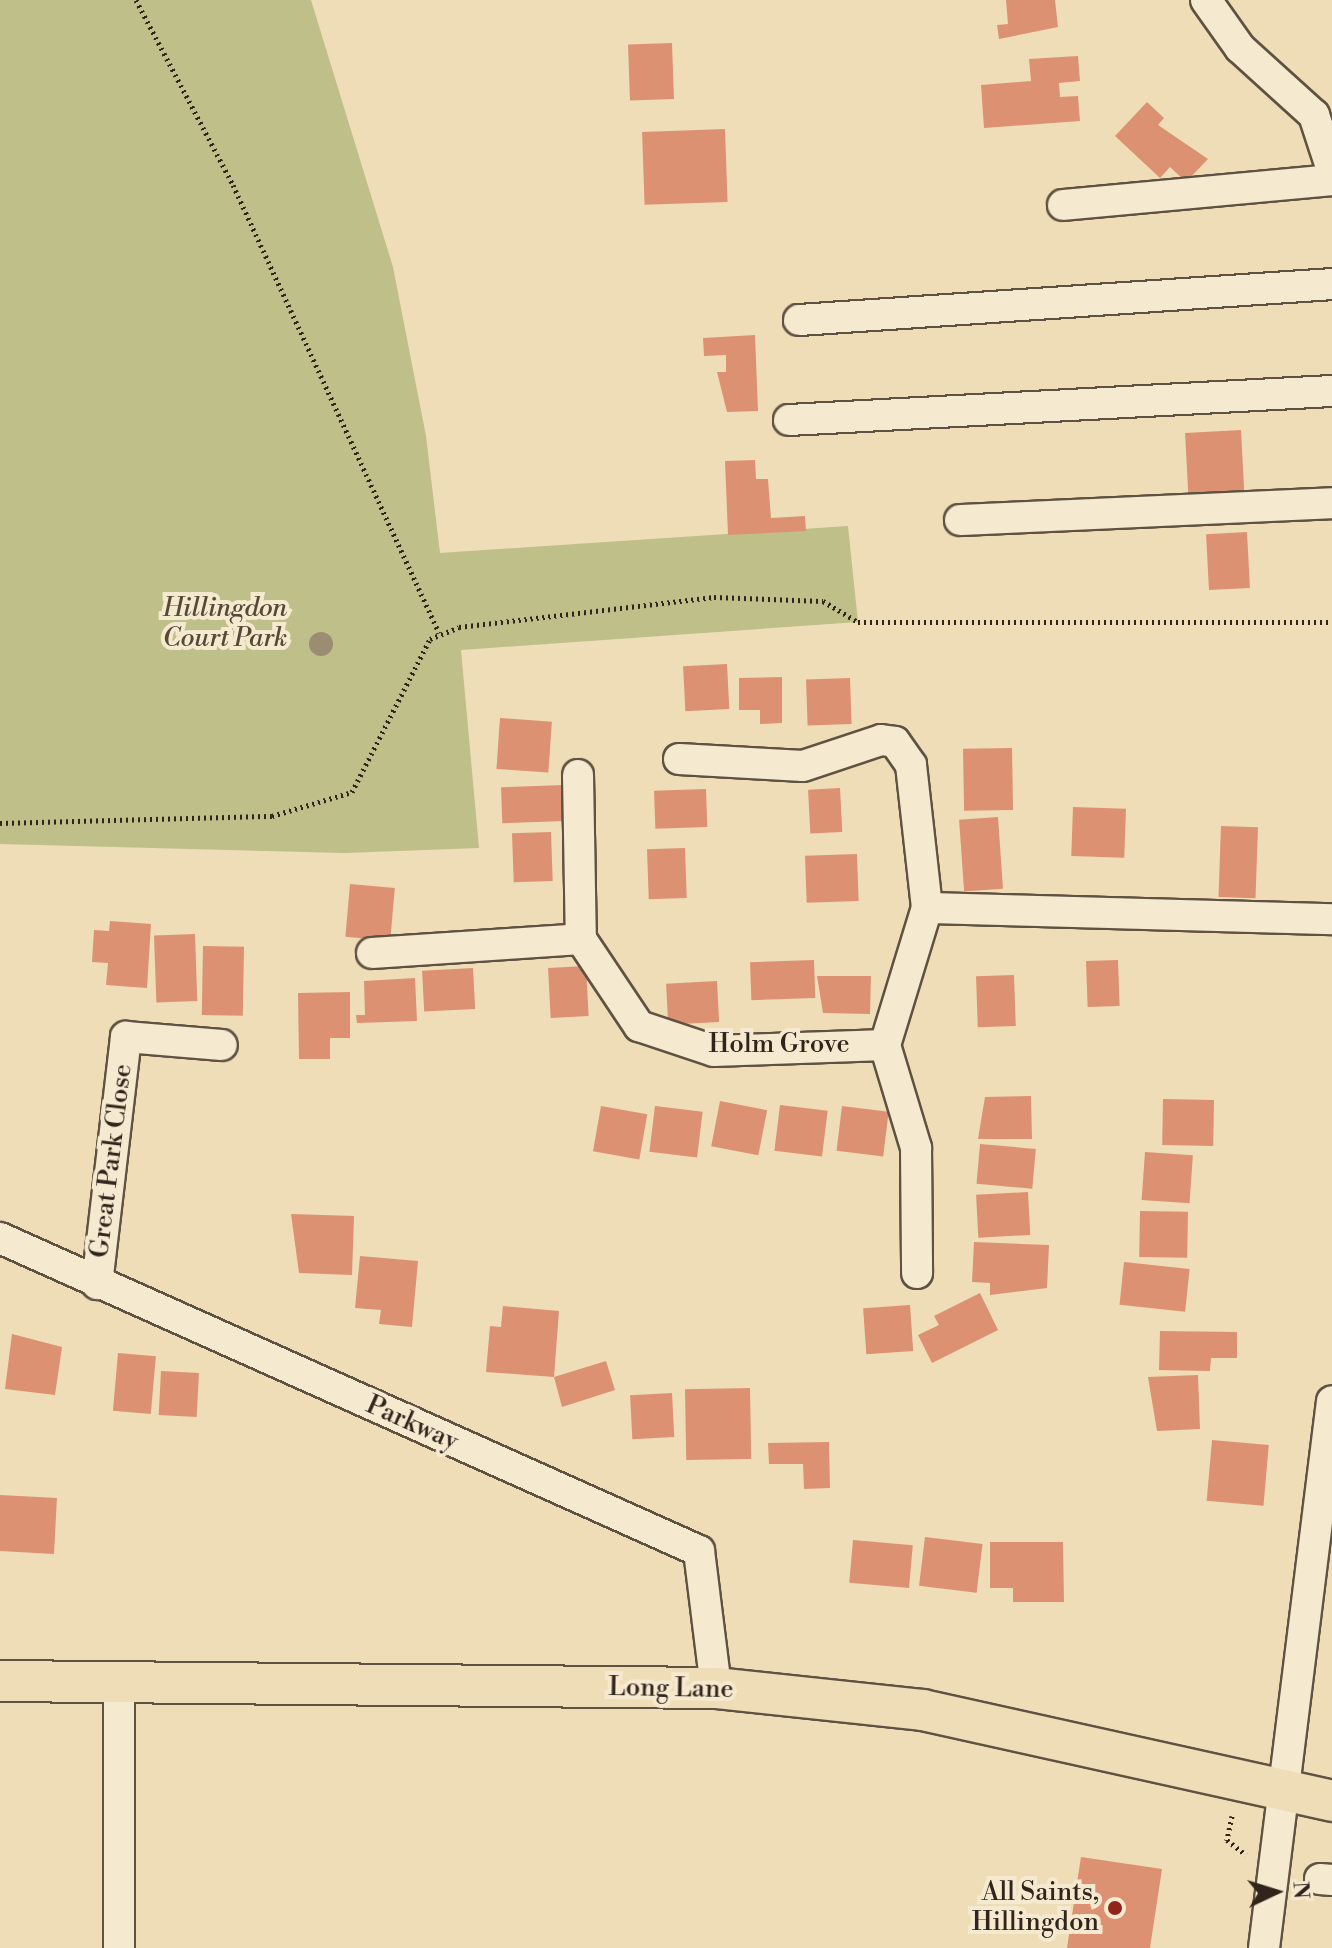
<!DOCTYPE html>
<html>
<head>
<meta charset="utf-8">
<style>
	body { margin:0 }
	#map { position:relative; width:1332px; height:1948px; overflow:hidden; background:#efddb7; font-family:"Libre Bodoni",serif }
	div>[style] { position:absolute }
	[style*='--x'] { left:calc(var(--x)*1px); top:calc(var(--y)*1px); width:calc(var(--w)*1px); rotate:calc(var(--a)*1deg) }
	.green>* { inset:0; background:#bfbf8a }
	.building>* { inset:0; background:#dd9173; transform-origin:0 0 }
	.path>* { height:5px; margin-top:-2.5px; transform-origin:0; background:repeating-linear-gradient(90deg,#31241b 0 2px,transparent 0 6px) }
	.roads { filter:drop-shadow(2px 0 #605242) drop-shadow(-2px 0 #605242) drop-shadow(0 2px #605242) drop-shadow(0 -2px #605242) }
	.minor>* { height:30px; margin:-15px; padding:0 15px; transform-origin:15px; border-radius:15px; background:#f5e9d0 }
	.major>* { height:40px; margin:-20px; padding:0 20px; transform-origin:20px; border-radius:20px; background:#efddb7 }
	.trees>* { width:24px; height:24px; margin:-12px; border-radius:50%; background:#9a8d71 }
	.dots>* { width:22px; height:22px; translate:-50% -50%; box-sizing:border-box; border:4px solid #f5e9d0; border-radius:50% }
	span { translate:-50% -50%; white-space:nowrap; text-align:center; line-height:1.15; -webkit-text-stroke:8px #f5e9d0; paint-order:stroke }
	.park-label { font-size:26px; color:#544b37; font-style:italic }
	.street-label { font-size:26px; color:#31241b }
	.poi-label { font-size:26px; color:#31241b }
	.right { translate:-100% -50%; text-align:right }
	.north { position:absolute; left:1236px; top:1852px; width:80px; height:80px; -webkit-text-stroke:6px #f5e9d0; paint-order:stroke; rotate:86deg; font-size:22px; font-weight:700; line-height:32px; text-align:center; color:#31241b }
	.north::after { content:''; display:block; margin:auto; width:28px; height:36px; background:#31241b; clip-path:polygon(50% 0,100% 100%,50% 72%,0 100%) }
</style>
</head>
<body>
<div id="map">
	<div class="green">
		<i style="clip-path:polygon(0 0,311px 0,393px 267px,426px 436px,440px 553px,848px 526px,858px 622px,461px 650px,479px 848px,345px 853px,0 844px)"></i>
	</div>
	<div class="building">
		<i style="clip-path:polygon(1006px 0,1055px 0,1058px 27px,999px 39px,997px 25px,1008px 24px)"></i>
		<i style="left:672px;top:43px;width:56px;height:44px;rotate:88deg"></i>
		<i style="clip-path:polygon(1078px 56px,1080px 81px,1059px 83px,1060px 97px,1078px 96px,1080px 121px,984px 128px,981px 85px,1031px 81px,1029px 59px)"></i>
		<i style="clip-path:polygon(1147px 102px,1164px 118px,1158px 125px,1208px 159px,1186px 182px,1170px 167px,1160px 178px,1115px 136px)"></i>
		<i style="left:725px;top:129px;width:73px;height:83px;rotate:88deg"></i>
		<i style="clip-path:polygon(755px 335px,758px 411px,727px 412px,717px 372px,726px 372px,726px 355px,704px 356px,703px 338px)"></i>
		<i style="left:1241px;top:430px;width:62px;height:56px;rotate:87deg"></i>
		<i style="clip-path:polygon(755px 460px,756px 479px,768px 479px,771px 518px,805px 516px,806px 531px,728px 535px,725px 461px)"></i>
		<i style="left:1247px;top:532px;width:56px;height:41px;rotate:87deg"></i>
		<i style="left:727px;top:664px;width:45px;height:44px;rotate:87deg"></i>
		<i style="clip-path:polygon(782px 677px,782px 723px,760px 724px,760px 710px,739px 710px,739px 678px)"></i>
		<i style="left:850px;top:678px;width:46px;height:44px;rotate:88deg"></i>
		<i style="left:500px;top:718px;width:52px;height:51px;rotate:4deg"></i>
		<i style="left:1012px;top:748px;width:62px;height:49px;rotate:89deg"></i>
		<i style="left:564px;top:785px;width:36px;height:63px;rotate:88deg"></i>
		<i style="left:840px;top:788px;width:44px;height:32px;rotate:87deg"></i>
		<i style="left:706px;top:789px;width:38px;height:52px;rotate:88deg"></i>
		<i style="left:1073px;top:807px;width:53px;height:49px;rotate:2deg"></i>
		<i style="left:998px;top:817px;width:72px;height:39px;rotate:86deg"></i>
		<i style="left:1221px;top:826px;width:37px;height:71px;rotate:2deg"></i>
		<i style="left:551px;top:832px;width:49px;height:39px;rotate:88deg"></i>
		<i style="left:685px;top:848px;width:50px;height:38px;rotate:88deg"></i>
		<i style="left:857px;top:854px;width:47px;height:52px;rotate:88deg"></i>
		<i style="left:350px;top:884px;width:45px;height:53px;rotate:5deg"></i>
		<i style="clip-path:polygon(110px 921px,151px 924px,147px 988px,106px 985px,108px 963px,92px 962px,94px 930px,109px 931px)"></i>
		<i style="left:195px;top:934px;width:67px;height:41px;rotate:88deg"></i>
		<i style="left:203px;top:946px;width:41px;height:69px;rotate:1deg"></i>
		<i style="left:814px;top:960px;width:38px;height:64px;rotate:88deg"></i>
		<i style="left:1118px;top:960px;width:46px;height:32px;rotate:88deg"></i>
		<i style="left:586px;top:966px;width:50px;height:38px;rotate:87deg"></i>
		<i style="left:473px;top:968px;width:41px;height:51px;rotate:87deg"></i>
		<i style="left:1014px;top:975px;width:51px;height:38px;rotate:88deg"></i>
		<i style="clip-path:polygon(817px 976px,871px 976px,870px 1014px,823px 1013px)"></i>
		<i style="clip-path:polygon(415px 978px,417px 1021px,357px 1023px,356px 1015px,365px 1015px,364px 981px)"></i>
		<i style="left:717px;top:981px;width:41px;height:51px;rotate:87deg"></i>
		<i style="clip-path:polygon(350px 992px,350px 1038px,330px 1038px,330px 1059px,299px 1059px,298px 993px)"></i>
		<i style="clip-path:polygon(1031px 1096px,1032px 1139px,978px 1139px,985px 1097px)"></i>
		<i style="left:1163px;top:1099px;width:51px;height:46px;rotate:1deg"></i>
		<i style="left:720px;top:1101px;width:48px;height:46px;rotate:11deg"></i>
		<i style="left:780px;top:1105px;width:48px;height:46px;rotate:7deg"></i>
		<i style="left:601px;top:1106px;width:47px;height:46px;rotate:10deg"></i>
		<i style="left:655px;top:1106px;width:48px;height:46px;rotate:7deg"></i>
		<i style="left:842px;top:1106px;width:47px;height:45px;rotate:7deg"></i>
		<i style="left:980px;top:1144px;width:56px;height:40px;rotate:5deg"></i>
		<i style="left:1145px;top:1152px;width:48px;height:48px;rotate:4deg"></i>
		<i style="left:1028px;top:1192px;width:43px;height:52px;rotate:87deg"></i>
		<i style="left:1140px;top:1211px;width:48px;height:46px;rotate:1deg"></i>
		<i style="clip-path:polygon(291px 1214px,354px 1216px,352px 1275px,299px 1273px)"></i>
		<i style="clip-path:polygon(974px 1242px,1049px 1245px,1047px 1288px,990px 1295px,990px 1283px,972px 1282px)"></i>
		<i style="clip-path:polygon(360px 1256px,418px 1261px,412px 1327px,379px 1324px,381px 1310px,355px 1308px)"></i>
		<i style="left:1124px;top:1262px;width:66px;height:43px;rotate:6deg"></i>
		<i style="clip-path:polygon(980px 1293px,998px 1330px,932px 1363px,918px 1335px,939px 1325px,934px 1316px)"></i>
		<i style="left:910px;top:1305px;width:46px;height:47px;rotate:86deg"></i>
		<i style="clip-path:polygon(503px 1306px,559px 1311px,554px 1377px,606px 1361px,615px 1390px,562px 1407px,554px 1377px,486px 1372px,490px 1326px,501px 1327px)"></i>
		<i style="clip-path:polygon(1160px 1331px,1237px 1332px,1237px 1358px,1211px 1358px,1210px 1371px,1159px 1370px)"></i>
		<i style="clip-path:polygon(12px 1334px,62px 1347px,55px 1395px,5px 1389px)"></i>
		<i style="left:118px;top:1353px;width:38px;height:58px;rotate:5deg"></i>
		<i style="left:161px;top:1371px;width:38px;height:44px;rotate:3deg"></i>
		<i style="clip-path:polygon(1198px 1375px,1200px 1429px,1157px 1431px,1148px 1377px)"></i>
		<i style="left:750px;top:1388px;width:71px;height:65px;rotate:89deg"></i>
		<i style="left:672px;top:1393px;width:44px;height:42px;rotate:87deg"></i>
		<i style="left:1212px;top:1440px;width:57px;height:61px;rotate:5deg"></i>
		<i style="clip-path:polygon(829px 1442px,830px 1488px,804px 1489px,803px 1464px,769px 1464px,768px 1443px)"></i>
		<i style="left:0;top:1495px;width:57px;height:56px;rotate:3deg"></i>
		<i style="left:925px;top:1537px;width:58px;height:49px;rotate:7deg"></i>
		<i style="left:853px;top:1540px;width:60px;height:43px;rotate:5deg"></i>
		<i style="clip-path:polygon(990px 1542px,1063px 1542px,1064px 1602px,1013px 1602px,1013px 1588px,990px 1588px)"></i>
		<i style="clip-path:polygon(1081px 1857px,1162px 1869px,1150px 1948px,1067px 1948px)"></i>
	</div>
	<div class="path">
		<i style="--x:136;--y:0;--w:209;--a:62.3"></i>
		<i style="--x:233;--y:185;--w:493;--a:65.3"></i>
		<i style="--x:0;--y:823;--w:272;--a:-1.5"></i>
		<i style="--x:272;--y:816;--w:84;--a:-16.7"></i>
		<i style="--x:352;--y:792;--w:172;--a:-63"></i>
		<i style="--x:430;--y:639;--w:31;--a:-22"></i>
		<i style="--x:459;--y:627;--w:257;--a:-6.7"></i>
		<i style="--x:714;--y:597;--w:109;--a:2.1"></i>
		<i style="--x:823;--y:601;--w:41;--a:31"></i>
		<i style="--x:858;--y:622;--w:474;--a:0"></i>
		<i style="--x:1232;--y:1816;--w:25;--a:102"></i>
		<i style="--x:1227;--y:1840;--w:24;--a:38"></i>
	</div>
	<div class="roads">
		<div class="minor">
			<i style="--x:1206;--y:0;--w:59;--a:54.7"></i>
			<i style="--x:1240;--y:48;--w:100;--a:42.2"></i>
			<i style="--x:1314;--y:115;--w:58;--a:71.9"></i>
			<i style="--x:1063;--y:205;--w:270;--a:-5.3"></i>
			<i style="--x:799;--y:320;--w:534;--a:-3.86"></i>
			<i style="--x:789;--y:420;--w:544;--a:-3.06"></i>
			<i style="--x:960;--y:520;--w:372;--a:-2.6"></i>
			<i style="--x:679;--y:759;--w:124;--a:3.2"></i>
			<i style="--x:803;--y:766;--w:82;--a:-18.4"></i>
			<i style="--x:881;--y:740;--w:14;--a:8"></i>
			<i style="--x:895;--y:742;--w:28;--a:55"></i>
			<i style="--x:911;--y:765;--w:144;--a:83.6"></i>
			<i style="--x:578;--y:775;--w:164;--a:89"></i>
			<i style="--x:372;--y:953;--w:209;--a:-3.8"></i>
			<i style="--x:581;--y:939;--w:105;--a:56.3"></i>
			<i style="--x:639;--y:1026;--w:79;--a:18.4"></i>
			<i style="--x:714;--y:1051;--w:171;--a:-2"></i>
			<i style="--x:885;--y:1045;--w:143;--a:-73"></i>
			<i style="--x:927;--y:908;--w:405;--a:1.6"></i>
			<i style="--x:885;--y:1045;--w:108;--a:73.2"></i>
			<i style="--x:916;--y:1148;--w:125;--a:89.5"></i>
			<i style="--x:0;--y:1238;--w:766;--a:24.12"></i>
			<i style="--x:699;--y:1551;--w:138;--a:82.9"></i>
			<i style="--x:97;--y:1284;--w:249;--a:-83.3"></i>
			<i style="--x:126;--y:1037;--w:96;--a:4.8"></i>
			<i style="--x:1320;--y:1879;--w:12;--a:5"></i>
			<i style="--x:119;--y:1948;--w:265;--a:-90"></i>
			<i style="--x:1264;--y:1948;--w:551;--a:-82.91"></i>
		</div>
		<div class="major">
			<i style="--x:0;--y:1681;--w:716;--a:0.56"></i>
			<i style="--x:716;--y:1688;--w:208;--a:6.1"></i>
			<i style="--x:923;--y:1710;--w:419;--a:12.5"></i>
		</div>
	</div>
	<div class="trees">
		<i style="left:321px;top:644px"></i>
	</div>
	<div class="dots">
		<i style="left:1115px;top:1908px;background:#8f2418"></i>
	</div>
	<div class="park-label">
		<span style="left:225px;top:624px">Hillingdon<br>Court Park</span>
	</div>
	<div class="street-label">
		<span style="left:779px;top:1045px">Holm Grove</span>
		<span style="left:112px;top:1161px;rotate:-83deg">Great Park Close</span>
		<span style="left:412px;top:1424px;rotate:24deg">Parkway</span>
		<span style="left:671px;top:1689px;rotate:1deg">Long Lane</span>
	</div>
	<div class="poi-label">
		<span class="right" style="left:1099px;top:1908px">All Saints,<br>Hillingdon</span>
	</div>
	<div class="north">N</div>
</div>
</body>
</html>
